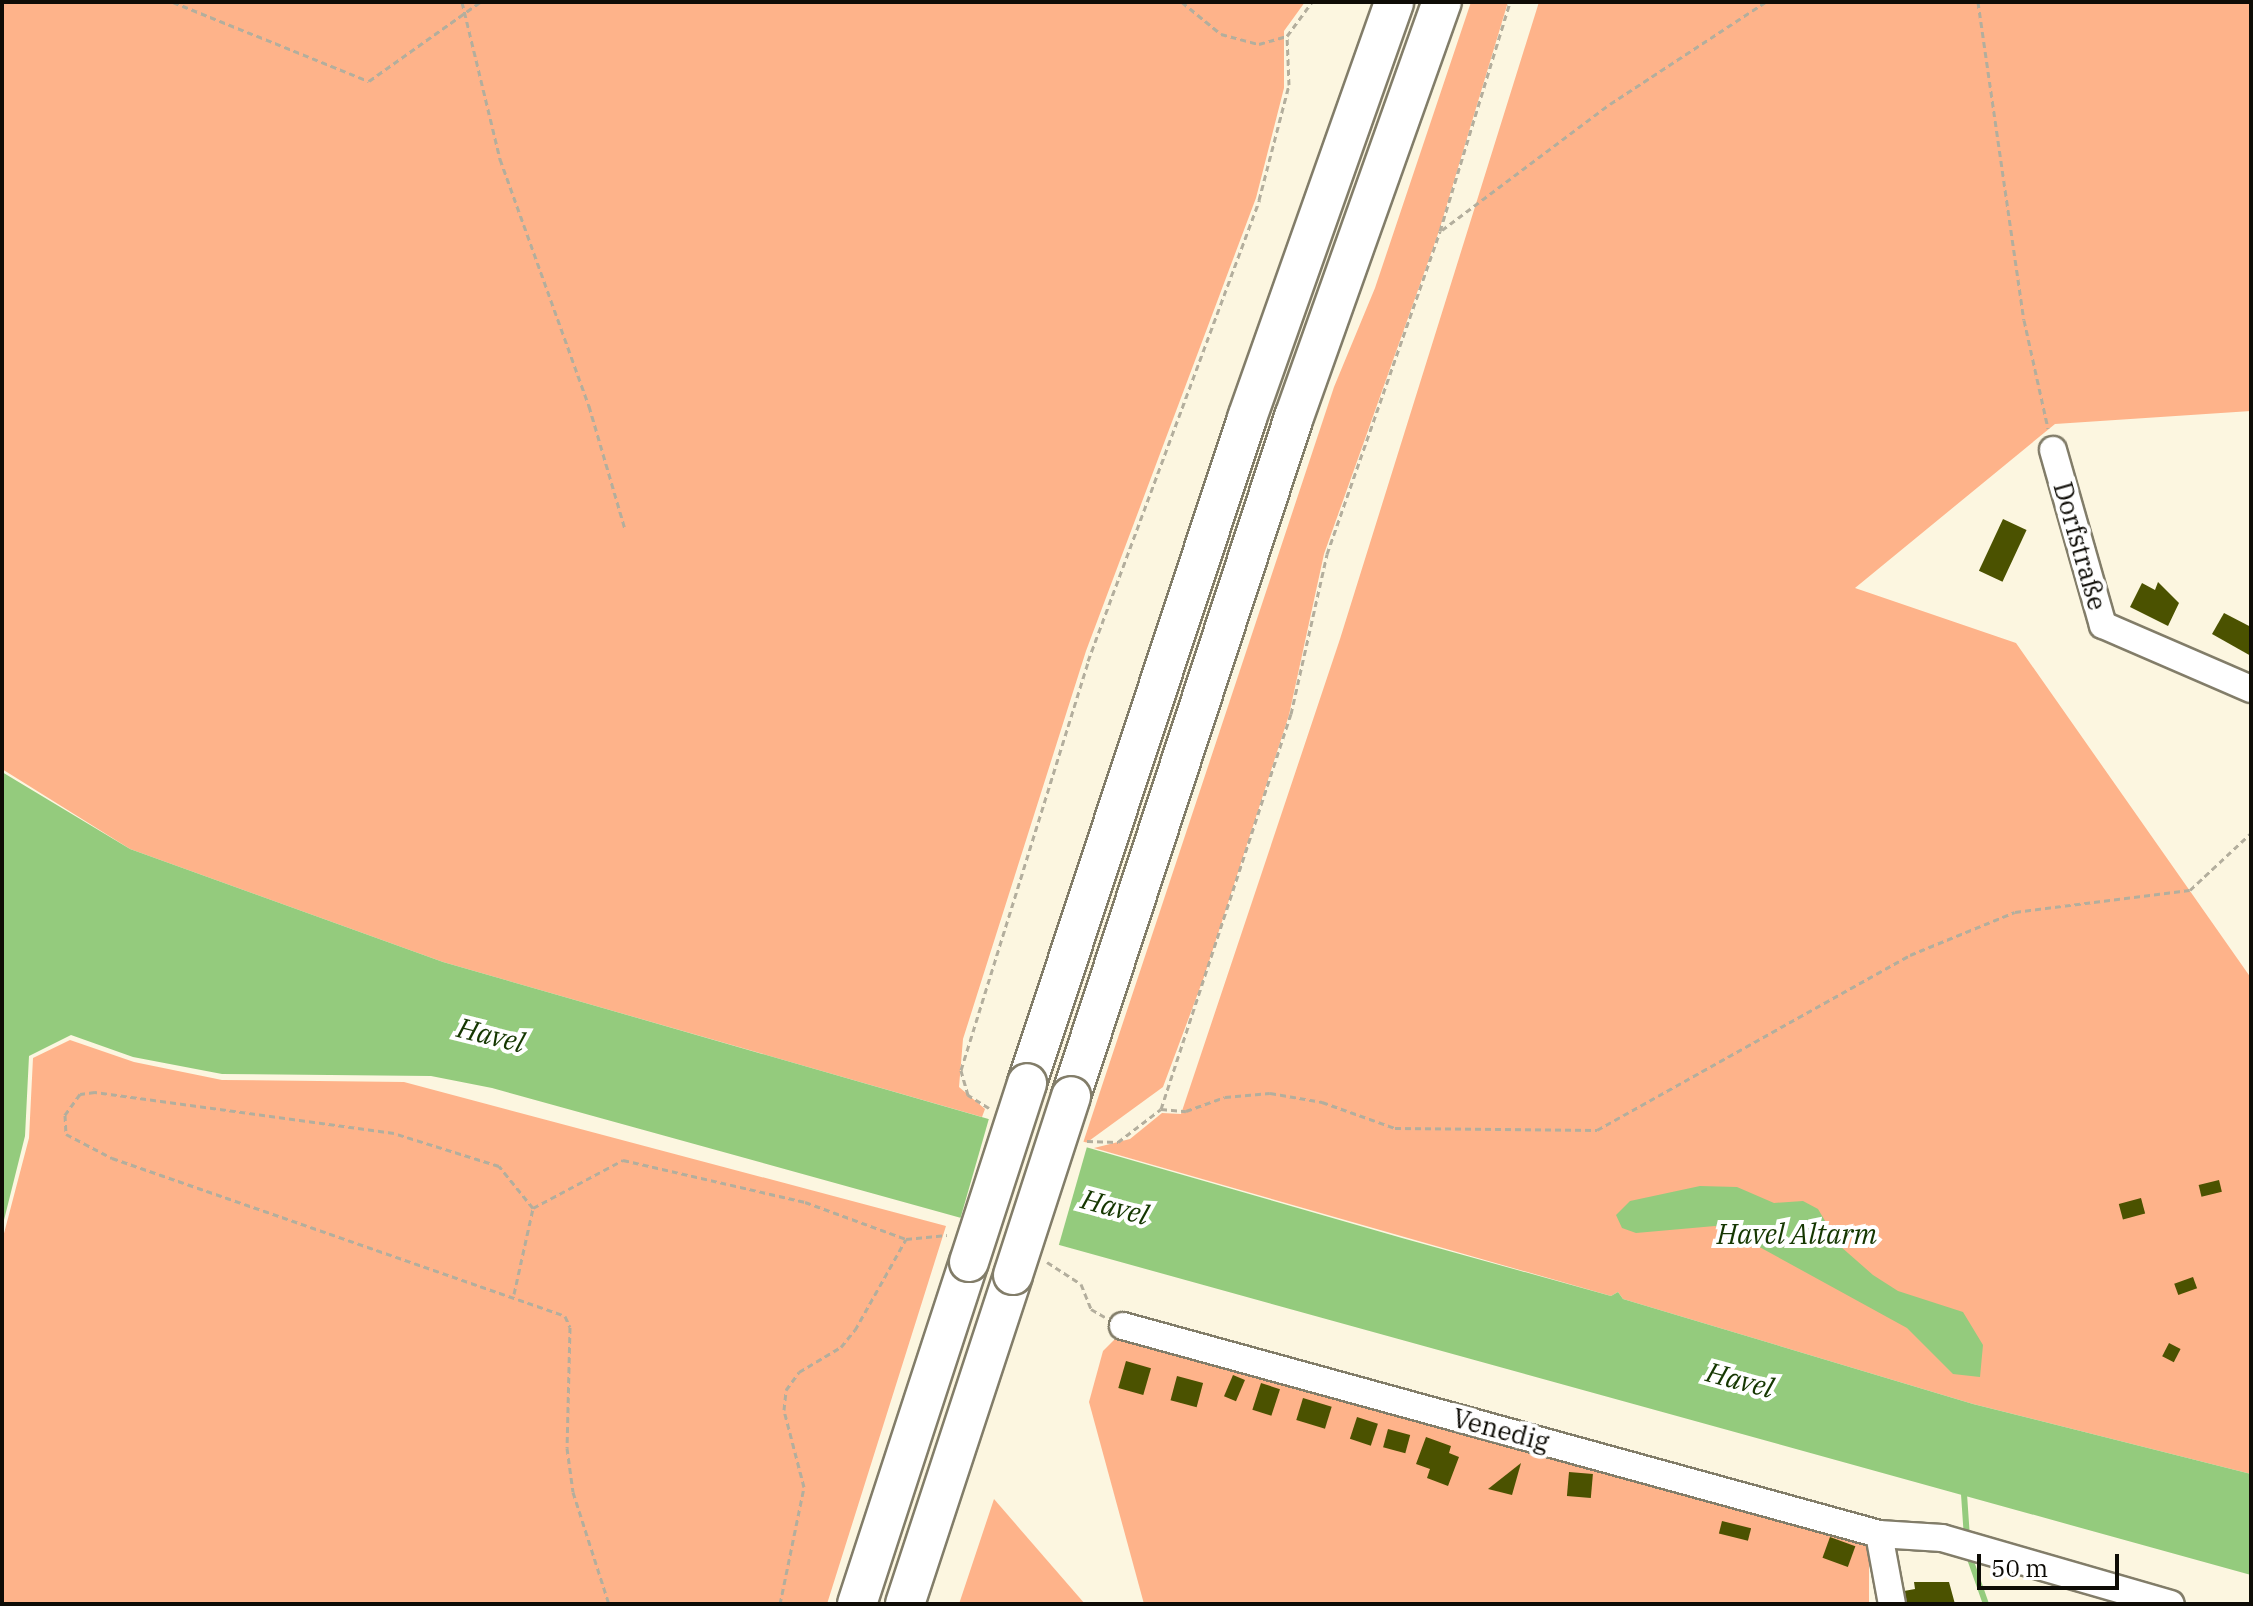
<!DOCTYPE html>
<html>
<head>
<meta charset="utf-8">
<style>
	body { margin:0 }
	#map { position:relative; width:2253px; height:1606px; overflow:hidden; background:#fcf6e0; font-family:"IBM Plex Serif",serif }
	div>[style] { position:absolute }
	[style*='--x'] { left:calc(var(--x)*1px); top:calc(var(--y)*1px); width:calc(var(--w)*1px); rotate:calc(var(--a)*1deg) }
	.green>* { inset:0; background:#feb38a }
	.water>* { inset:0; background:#94cb7d }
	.pier>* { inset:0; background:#fcf6e0; transform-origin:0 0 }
	.stream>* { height:6px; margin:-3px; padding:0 3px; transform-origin:3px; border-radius:3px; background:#94cb7d }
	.building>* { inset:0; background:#4b5200; transform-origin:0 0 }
	.path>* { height:3px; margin-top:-1.5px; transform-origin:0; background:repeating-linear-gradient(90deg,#b3ae9d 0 6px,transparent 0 10px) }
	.roads { filter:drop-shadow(2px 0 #827d69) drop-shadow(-2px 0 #827d69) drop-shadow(0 2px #827d69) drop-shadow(0 -2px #827d69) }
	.minor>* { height:26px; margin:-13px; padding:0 13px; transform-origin:13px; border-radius:13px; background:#fff }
	.highway>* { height:38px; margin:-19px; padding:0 19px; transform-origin:19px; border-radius:19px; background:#fff }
	.bridges { filter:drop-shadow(2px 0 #827d69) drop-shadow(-2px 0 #827d69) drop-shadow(0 2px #827d69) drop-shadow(0 -2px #827d69) }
	.highway-bridge>* { height:38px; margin:-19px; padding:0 19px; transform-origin:19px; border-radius:19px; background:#fff }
	span { translate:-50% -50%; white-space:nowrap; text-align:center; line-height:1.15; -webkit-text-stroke:8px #fff; paint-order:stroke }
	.street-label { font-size:26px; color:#0e0c06 }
	.water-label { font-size:28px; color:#153701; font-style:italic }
	.frame { position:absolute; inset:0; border:4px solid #0e0c06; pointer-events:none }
	.scale { position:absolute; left:1977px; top:1554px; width:142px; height:36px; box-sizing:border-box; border:4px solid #0e0c06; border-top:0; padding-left:10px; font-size:24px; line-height:28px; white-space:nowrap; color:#0e0c06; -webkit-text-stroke:6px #fff; paint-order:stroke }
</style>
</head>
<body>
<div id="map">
	<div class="green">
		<i style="clip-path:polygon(2px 2px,1305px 2px,1284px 31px,1284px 88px,1256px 198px,1086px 651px,963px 1039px,959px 1087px,985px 1109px,982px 1117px,443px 962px,130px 849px,2px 769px)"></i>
		<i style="clip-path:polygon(1471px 2px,1508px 2px,1439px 231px,1324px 554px,1289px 715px,1204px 977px,1163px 1087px,1082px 1146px,1334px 387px,1375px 288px)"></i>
		<i style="clip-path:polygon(1539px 2px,2251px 2px,2251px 411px,2055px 424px,1855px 588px,2016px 643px,2251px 978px,2251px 1474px,1973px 1404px,1623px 1299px,1618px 1292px,1611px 1296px,1094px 1148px,1130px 1139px,1162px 1113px,1181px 1114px,1340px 639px)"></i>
		<i style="clip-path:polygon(70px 1040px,134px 1062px,222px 1080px,404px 1082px,946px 1226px,827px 1604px,2px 1604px,2px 1241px,29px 1138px,33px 1058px)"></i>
		<i style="clip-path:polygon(1119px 1335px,1869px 1536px,1869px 1604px,1144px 1604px,1089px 1402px,1103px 1351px)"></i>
		<i style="clip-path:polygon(994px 1499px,1085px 1604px,959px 1604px)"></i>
	</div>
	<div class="water">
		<i style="clip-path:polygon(2px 772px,130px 849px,443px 962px,1402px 1238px,1611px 1296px,1618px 1292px,1623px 1299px,1973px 1404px,2251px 1474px,2251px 1575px,492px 1088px,431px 1076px,222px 1074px,133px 1057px,71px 1035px,29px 1056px,25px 1136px,2px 1228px)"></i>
		<i style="clip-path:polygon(1700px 1186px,1737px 1187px,1774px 1203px,1803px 1201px,1818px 1209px,1840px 1246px,1873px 1275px,1898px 1291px,1963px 1312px,1983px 1345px,1980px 1377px,1953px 1374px,1907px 1328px,1743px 1238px,1715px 1226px,1636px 1233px,1622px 1228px,1616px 1215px,1630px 1201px)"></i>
	</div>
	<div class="pier">
		<i style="left:990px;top:1115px;width:102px;height:112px;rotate:16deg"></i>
	</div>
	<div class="stream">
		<i style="--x:1964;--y:1494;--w:44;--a:86.1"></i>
		<i style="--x:1968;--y:1553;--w:54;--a:70.6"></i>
	</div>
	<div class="building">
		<i style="left:2003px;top:519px;width:26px;height:57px;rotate:25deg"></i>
		<i style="clip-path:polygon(2158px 582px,2179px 603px,2168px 626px,2130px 607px,2142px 583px,2155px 590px)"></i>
		<i style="clip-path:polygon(2224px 613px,2251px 627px,2251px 656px,2212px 634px)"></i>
		<i style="left:2219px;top:1180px;width:12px;height:21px;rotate:76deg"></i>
		<i style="left:2141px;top:1198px;width:16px;height:23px;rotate:75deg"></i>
		<i style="left:2193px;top:1277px;width:12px;height:20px;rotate:70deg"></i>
		<i style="left:2169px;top:1343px;width:13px;height:15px;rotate:27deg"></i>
		<i style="left:1126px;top:1361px;width:26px;height:28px;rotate:16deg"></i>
		<i style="left:1233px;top:1375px;width:13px;height:23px;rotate:23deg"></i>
		<i style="left:1177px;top:1376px;width:27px;height:25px;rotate:15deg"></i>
		<i style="left:1261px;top:1383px;width:20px;height:28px;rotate:18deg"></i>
		<i style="left:1303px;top:1398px;width:30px;height:23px;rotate:17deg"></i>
		<i style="left:1357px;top:1417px;width:22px;height:23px;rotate:18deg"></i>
		<i style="left:1388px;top:1429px;width:23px;height:19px;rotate:15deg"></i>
		<i style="clip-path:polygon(1426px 1437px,1451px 1446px,1449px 1453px,1459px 1457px,1448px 1486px,1427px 1478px,1430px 1469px,1416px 1464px)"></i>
		<i style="clip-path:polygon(1521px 1463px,1512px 1495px,1488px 1489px)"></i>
		<i style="left:1569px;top:1472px;width:24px;height:24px;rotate:5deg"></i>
		<i style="left:1722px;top:1521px;width:30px;height:13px;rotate:14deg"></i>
		<i style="left:1830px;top:1537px;width:27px;height:22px;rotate:20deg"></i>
		<i style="clip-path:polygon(1914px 1582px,1949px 1582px,1955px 1604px,1907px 1604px,1904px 1591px,1915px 1589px)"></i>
	</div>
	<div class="path">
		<i style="--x:173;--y:2;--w:211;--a:22"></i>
		<i style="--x:369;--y:81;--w:136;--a:-35.4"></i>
		<i style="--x:462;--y:2;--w:162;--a:76.4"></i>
		<i style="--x:500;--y:159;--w:263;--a:70.2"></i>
		<i style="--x:589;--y:406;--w:128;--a:73.7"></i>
		<i style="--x:1182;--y:2;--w:50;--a:39.4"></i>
		<i style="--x:1221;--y:34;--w:39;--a:15"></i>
		<i style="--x:1259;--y:44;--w:29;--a:-16"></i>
		<i style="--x:1287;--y:36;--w:42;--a:-53.7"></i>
		<i style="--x:1978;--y:2;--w:321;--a:81.8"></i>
		<i style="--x:2024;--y:320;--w:111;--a:77.5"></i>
		<i style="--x:1442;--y:230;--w:210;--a:-36.9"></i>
		<i style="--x:1610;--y:104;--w:186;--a:-33.3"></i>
		<i style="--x:989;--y:1108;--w:25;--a:-148"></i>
		<i style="--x:968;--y:1095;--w:26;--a:-106"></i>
		<i style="--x:961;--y:1070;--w:428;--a:-72.7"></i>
		<i style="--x:1088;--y:661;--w:492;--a:-69.6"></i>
		<i style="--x:1259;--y:200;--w:119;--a:-75.4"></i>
		<i style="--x:1289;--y:85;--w:49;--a:-92.3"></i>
		<i style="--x:1161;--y:1109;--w:25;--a:5"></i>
		<i style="--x:1186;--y:1111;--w:41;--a:-19.7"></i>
		<i style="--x:1225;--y:1097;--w:45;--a:-5.1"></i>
		<i style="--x:1270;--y:1093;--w:53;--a:9.8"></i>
		<i style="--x:1322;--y:1102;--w:77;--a:19.6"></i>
		<i style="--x:1395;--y:1128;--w:202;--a:0.6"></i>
		<i style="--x:1597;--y:1130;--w:359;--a:-29.2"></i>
		<i style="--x:1910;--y:955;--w:113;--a:-22.3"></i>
		<i style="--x:2015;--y:912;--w:176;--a:-7.2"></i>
		<i style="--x:2190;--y:890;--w:83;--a:-43.1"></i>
		<i style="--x:1087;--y:1141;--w:31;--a:2"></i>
		<i style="--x:1118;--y:1142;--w:54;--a:-37.5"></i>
		<i style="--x:1161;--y:1109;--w:416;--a:-71.8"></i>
		<i style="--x:1291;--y:714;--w:164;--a:-77.3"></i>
		<i style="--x:1327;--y:554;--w:342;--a:-70.7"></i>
		<i style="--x:1440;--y:231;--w:239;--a:-73"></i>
		<i style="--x:533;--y:1208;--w:54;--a:-129"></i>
		<i style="--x:499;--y:1166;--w:110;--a:-162.6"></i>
		<i style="--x:394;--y:1133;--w:302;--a:-172.2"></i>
		<i style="--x:95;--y:1092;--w:15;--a:172"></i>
		<i style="--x:80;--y:1094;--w:26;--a:126"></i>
		<i style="--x:65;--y:1115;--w:19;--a:87"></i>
		<i style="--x:66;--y:1134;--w:52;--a:27.6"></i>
		<i style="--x:112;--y:1158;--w:480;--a:19.2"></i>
		<i style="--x:565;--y:1316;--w:12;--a:66"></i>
		<i style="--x:570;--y:1327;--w:121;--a:91.4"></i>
		<i style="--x:567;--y:1448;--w:44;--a:82.2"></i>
		<i style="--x:573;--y:1492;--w:118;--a:72.2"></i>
		<i style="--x:1047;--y:1262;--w:40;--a:32.9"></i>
		<i style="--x:1081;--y:1284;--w:27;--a:68"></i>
		<i style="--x:1091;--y:1309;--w:16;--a:30"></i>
		<i style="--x:514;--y:1294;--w:88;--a:-77.5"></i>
		<i style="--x:533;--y:1208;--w:102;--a:-28.1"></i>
		<i style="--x:623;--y:1160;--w:187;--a:13"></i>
		<i style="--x:805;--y:1202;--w:108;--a:20.1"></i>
		<i style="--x:780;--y:1604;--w:119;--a:-78.4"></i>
		<i style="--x:804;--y:1487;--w:80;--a:-104.6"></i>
		<i style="--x:784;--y:1410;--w:20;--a:-84"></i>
		<i style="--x:786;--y:1390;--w:22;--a:-54"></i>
		<i style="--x:799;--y:1372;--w:49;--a:-30.8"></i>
		<i style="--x:841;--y:1347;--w:22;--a:-51"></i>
		<i style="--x:855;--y:1330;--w:104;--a:-60.7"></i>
		<i style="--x:906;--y:1239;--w:41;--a:-5.6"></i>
	</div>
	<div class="roads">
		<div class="minor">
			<i style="--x:2053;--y:450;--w:182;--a:74.1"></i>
			<i style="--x:2103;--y:625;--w:161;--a:23.4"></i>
			<i style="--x:1123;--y:1326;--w:784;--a:15.38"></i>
			<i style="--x:1879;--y:1534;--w:63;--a:3.6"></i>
			<i style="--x:1942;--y:1538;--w:238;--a:16.1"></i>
			<i style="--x:1879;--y:1534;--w:71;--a:79.5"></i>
		</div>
		<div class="highway">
			<i style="--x:1027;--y:1083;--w:700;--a:-71.69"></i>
			<i style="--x:1247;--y:418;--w:441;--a:-70.5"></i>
			<i style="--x:1071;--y:1096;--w:715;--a:-71.82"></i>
			<i style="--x:1294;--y:417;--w:441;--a:-70.4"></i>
			<i style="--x:857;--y:1604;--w:360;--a:-71.9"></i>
			<i style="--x:905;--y:1604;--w:346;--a:-71.8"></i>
		</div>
	</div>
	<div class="bridges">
		<div class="highway-bridge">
			<i style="--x:969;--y:1262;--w:188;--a:-72"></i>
			<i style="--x:1013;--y:1275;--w:188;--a:-72"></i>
		</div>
	</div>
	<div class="street-label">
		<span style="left:2080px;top:546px;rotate:74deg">Dorfstraße</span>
		<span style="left:1501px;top:1430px;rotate:15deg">Venedig</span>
	</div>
	<div class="water-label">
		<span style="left:491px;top:1035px;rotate:14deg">Havel</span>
		<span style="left:1115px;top:1207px;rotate:15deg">Havel</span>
		<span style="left:1797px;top:1234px">Havel Altarm</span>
		<span style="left:1740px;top:1380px;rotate:15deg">Havel</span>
	</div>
	<div class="frame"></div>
	<div class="scale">50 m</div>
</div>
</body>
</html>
